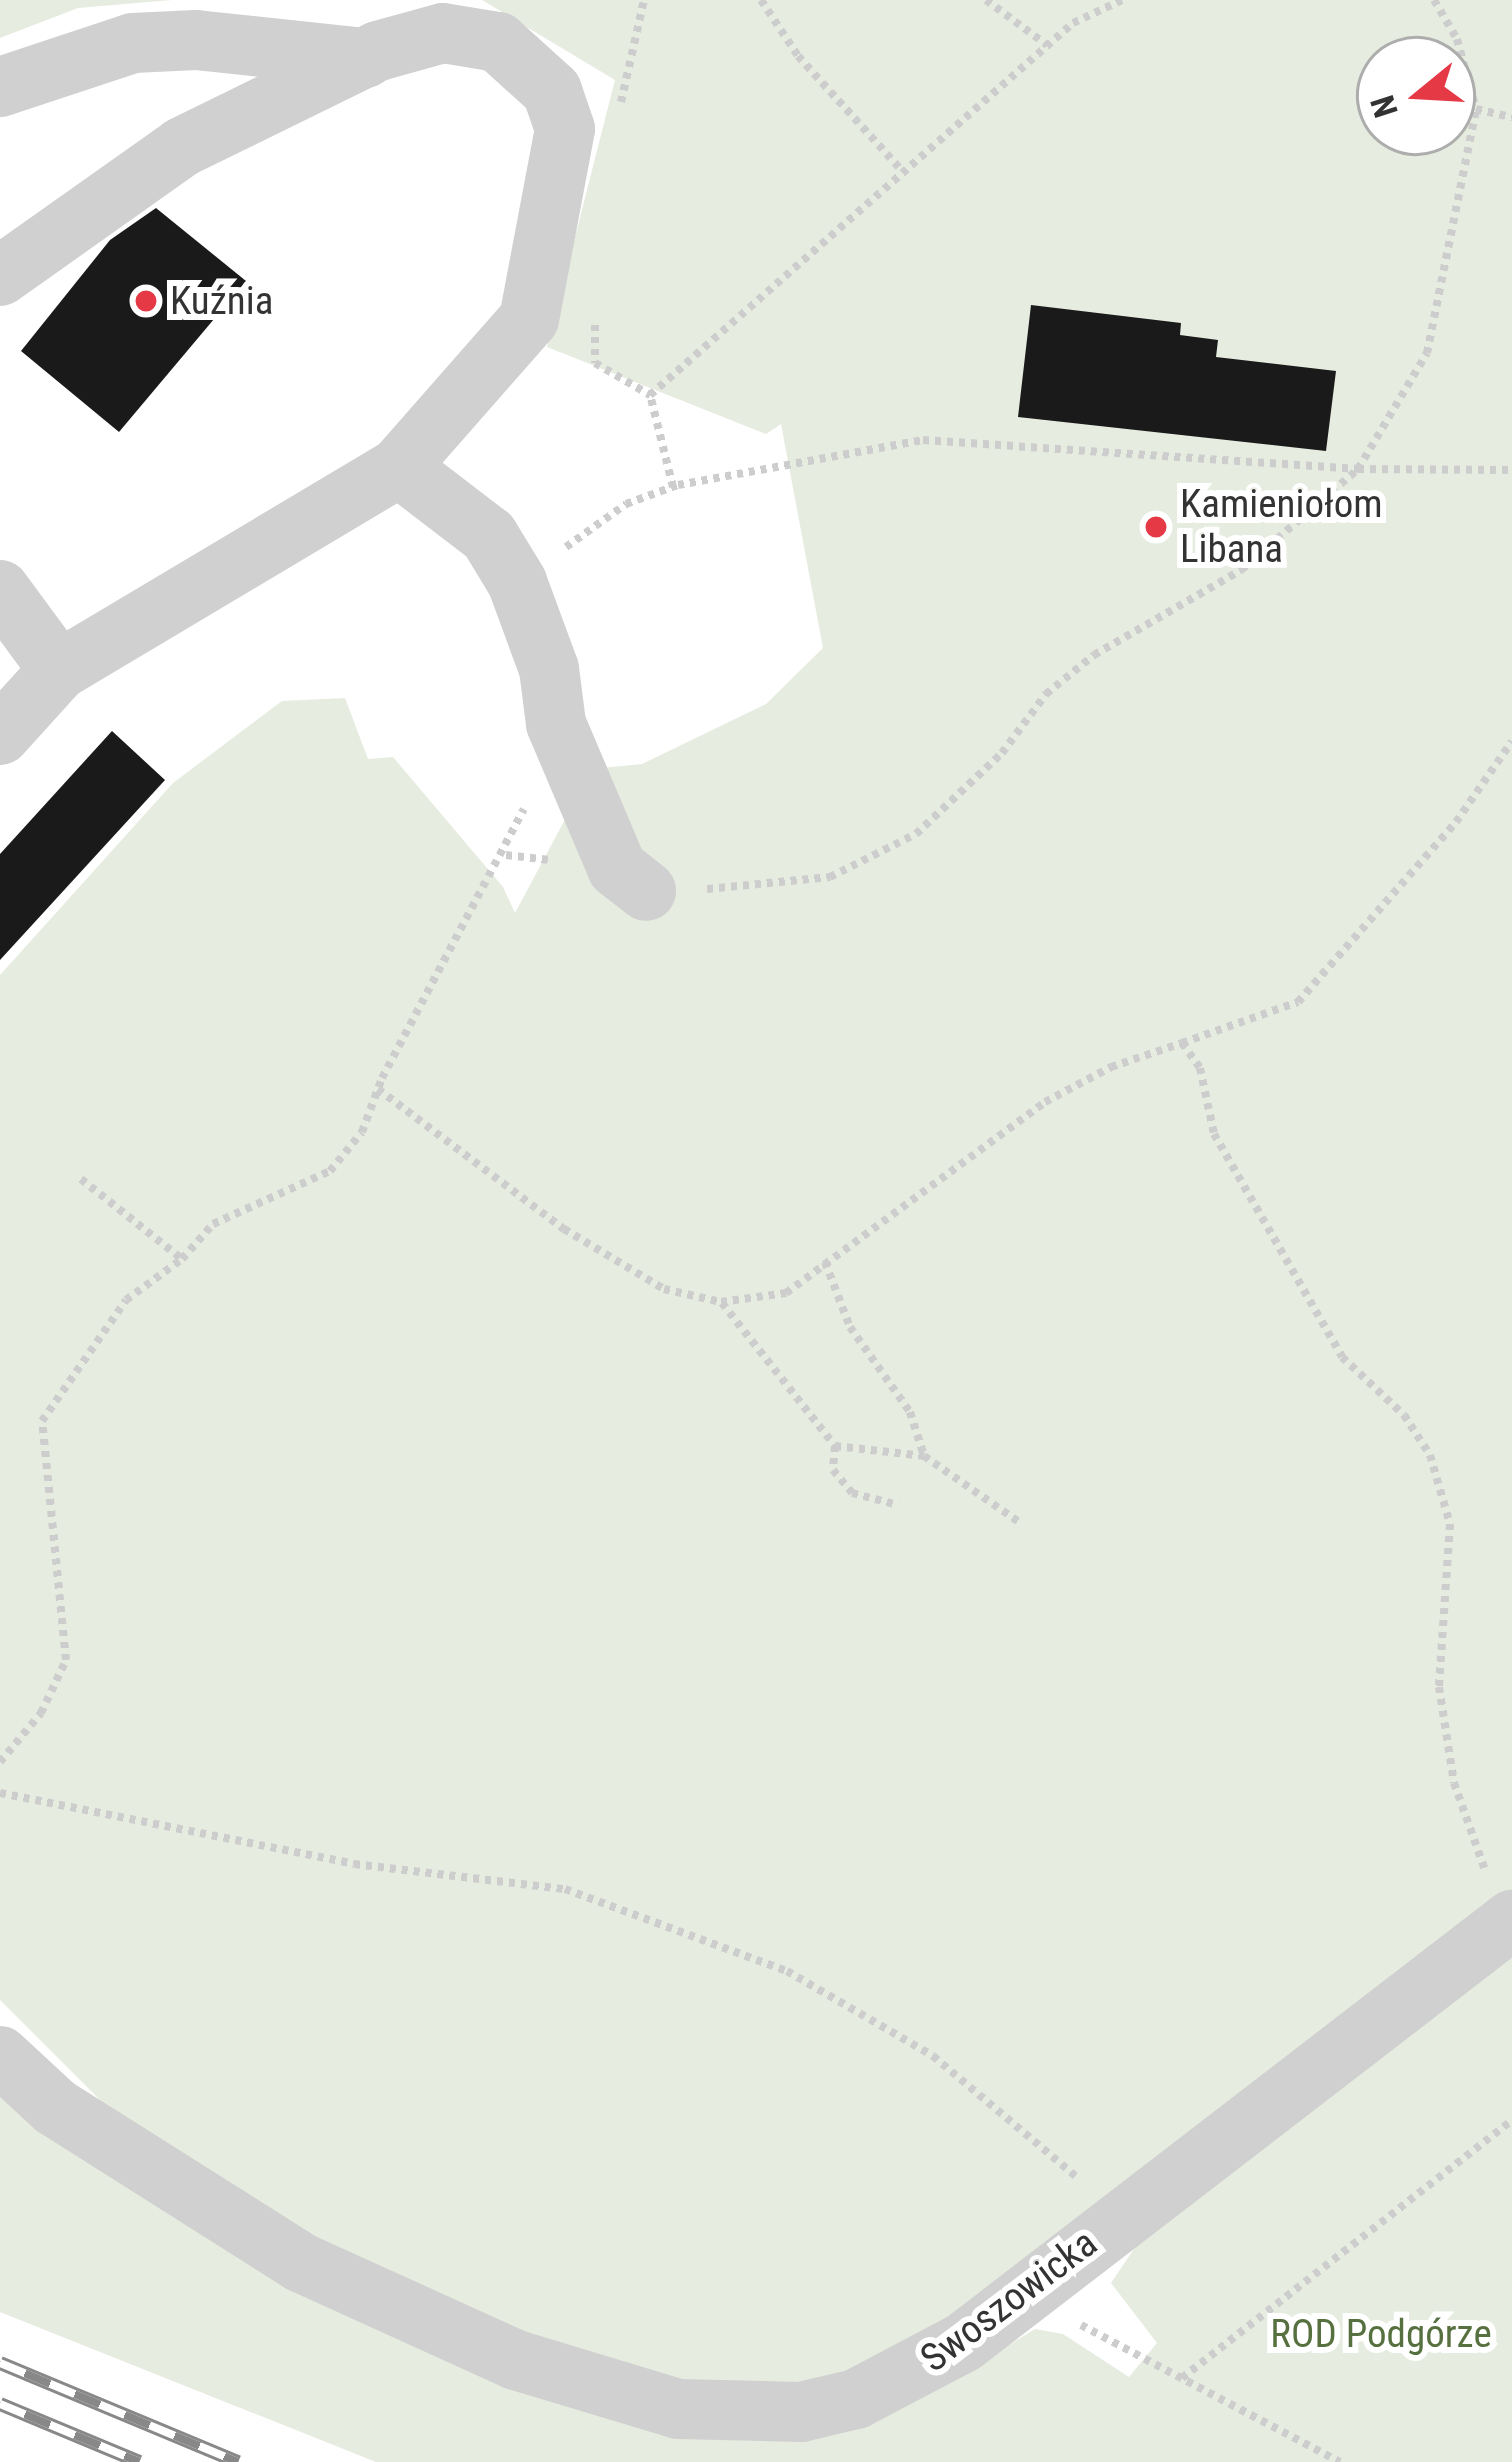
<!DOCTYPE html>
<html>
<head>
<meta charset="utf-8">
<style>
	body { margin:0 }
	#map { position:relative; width:1512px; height:2462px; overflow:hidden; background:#fff; font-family:"Roboto Condensed",sans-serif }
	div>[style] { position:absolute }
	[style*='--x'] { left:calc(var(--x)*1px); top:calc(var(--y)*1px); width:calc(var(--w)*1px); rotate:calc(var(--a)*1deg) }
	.green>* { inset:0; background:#e6ecdf }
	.building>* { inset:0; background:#1a1a1a }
	.path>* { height:8px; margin-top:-4px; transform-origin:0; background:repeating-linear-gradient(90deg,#cdcdcd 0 6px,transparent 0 12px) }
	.minor>* { height:60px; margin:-30px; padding:0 30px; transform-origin:30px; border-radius:30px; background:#d0d0d0 }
	.rail>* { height:14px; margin-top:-7px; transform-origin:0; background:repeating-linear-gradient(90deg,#fff 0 27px,#888 0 54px); box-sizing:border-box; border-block:3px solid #888 }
	.dots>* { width:33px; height:33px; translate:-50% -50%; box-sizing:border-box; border:6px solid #fff; border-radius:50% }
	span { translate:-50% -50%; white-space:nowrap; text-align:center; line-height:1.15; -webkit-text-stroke:12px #fff; paint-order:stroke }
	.poi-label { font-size:39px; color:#333 }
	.left { translate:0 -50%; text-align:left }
	.street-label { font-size:39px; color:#333 }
	.park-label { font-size:39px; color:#56703f }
	.north { position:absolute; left:1356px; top:36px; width:120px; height:120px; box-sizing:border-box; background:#fff; border:3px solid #adadad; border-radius:50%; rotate:252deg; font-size:33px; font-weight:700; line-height:48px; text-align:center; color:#333 }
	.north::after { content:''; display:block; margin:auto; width:42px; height:54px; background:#e63946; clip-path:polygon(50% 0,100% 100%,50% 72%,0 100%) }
</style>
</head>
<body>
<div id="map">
	<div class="green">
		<i style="clip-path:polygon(0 0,172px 0,78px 8px,0 38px)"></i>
		<i style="clip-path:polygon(evenodd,482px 0,1512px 0,1512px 1919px,997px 2292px,854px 2374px,740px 2392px,602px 2366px,303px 2235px,129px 2129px,0 2000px,0 975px,173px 783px,282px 701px,345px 698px,368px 759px,393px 757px,503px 887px,515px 913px,592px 769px,642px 764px,766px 704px,823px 648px,781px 424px,766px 434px,547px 347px,615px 80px,482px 0,1380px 60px,1452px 60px,1452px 132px,1380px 132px,1380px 60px)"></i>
		<i style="clip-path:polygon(1512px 1955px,1512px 2462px,376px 2462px,0 2312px,0 2082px,524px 2385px,951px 2381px,1035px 2329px,1063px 2334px,1129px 2377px,1157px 2343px,1111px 2283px,1140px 2240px)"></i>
	</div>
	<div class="building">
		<i style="clip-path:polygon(156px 208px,246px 281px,119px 432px,21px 351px,110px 240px)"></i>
		<i style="clip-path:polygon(1031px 305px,1181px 323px,1180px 335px,1218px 340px,1216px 357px,1336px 371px,1326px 451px,1018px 417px)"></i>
		<i style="clip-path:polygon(112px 731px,165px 780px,0 960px,0 854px)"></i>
	</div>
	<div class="path">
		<i style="--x:761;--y:0;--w:67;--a:56.5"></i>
		<i style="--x:798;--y:56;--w:156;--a:47.8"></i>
		<i style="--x:986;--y:0;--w:76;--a:36.4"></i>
		<i style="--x:1434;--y:0;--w:45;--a:59.5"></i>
		<i style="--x:1457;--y:39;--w:73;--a:74.8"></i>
		<i style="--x:1476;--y:109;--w:37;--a:13"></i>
		<i style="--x:621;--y:102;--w:105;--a:-77.3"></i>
		<i style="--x:595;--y:325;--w:38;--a:90"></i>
		<i style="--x:595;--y:363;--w:64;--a:30.2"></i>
		<i style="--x:673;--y:487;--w:95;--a:-104"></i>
		<i style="--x:650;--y:395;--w:563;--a:-41.33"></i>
		<i style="--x:1073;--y:23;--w:54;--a:-25.1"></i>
		<i style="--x:566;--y:547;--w:74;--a:-35.6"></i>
		<i style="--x:626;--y:504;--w:55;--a:-20.1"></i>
		<i style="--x:678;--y:485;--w:249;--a:-10.4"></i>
		<i style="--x:923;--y:440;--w:436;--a:3.8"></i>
		<i style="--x:1358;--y:469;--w:135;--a:-59.3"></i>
		<i style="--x:1427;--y:353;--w:249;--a:-78.6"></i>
		<i style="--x:506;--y:855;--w:44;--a:6.5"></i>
		<i style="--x:707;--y:889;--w:124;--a:-5.6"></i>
		<i style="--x:830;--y:877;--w:96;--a:-26.6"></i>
		<i style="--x:916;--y:834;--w:118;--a:-43.3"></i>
		<i style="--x:1002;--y:753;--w:74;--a:-53.3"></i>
		<i style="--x:1046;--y:694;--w:62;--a:-39.1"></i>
		<i style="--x:1094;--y:655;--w:170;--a:-30"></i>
		<i style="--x:1241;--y:570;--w:155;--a:-40.8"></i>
		<i style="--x:1358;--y:469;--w:154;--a:0.4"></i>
		<i style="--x:1182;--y:1043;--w:123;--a:-19.5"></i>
		<i style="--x:1298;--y:1002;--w:240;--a:-48.7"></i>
		<i style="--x:1456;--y:822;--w:98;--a:-55.3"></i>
		<i style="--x:378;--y:1089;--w:233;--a:37"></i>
		<i style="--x:564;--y:1229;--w:117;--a:31"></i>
		<i style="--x:664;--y:1289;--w:58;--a:12.8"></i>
		<i style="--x:721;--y:1302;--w:66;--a:-7.9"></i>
		<i style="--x:786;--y:1293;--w:322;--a:-36.4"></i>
		<i style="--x:1045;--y:1102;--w:75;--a:-27.9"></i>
		<i style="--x:1111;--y:1067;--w:75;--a:-18.7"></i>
		<i style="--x:1182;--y:1043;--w:31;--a:54"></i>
		<i style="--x:1200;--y:1068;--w:67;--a:78"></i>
		<i style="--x:1214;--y:1134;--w:257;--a:60.1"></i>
		<i style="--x:1342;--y:1357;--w:85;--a:43.1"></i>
		<i style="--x:1404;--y:1415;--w:48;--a:57"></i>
		<i style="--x:1430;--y:1455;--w:72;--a:73.8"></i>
		<i style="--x:1450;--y:1524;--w:163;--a:93.9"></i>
		<i style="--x:1439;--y:1687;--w:97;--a:81.1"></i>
		<i style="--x:1454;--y:1783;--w:92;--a:70.4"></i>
		<i style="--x:81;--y:1179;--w:129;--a:38.4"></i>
		<i style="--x:825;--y:1262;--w:70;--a:69"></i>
		<i style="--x:850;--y:1327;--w:104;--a:54.8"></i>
		<i style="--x:910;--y:1412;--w:46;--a:72.3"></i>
		<i style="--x:722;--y:1303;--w:182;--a:51.7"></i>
		<i style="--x:835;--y:1446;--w:90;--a:6.4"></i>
		<i style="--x:924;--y:1456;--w:119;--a:34.8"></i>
		<i style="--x:835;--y:1446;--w:24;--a:95"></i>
		<i style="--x:833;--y:1470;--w:30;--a:50"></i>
		<i style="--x:852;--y:1493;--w:48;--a:14.6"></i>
		<i style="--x:0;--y:1762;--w:64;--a:-50.1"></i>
		<i style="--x:41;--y:1713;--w:59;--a:-64.7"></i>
		<i style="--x:66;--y:1660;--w:240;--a:-95.7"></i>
		<i style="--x:42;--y:1421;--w:147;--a:-55.2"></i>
		<i style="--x:126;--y:1300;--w:69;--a:-36.2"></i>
		<i style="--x:182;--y:1259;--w:47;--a:-48.5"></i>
		<i style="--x:213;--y:1224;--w:128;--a:-24.4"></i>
		<i style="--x:330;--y:1171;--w:50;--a:-50.6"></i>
		<i style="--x:362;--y:1132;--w:58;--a:-69.7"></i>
		<i style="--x:382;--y:1078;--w:304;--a:-62.2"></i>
		<i style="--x:0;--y:1793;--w:361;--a:11.3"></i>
		<i style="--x:354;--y:1864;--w:212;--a:6.8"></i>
		<i style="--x:565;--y:1889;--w:237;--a:20.3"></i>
		<i style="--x:787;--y:1971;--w:169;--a:30.2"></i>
		<i style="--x:933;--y:2056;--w:189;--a:40.1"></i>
		<i style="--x:1081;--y:2325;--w:293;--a:27.9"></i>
		<i style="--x:1182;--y:2378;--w:419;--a:-38"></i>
	</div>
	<div class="minor">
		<i style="--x:0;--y:87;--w:140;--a:-18.3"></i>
		<i style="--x:133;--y:43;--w:63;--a:-2.7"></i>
		<i style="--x:196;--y:40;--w:170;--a:6.1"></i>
		<i style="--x:0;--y:276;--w:223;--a:-35.3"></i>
		<i style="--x:182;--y:147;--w:218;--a:-26.1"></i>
		<i style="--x:378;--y:51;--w:67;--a:-15.5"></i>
		<i style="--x:443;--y:33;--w:56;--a:9.3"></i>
		<i style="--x:498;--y:42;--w:73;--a:42.2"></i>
		<i style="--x:552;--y:91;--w:40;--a:71.1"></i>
		<i style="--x:565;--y:129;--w:193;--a:100.7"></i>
		<i style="--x:529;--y:319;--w:197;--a:131.3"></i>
		<i style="--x:0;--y:590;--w:99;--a:53.6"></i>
		<i style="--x:0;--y:735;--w:88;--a:-47.8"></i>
		<i style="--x:59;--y:670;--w:396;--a:-30.8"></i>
		<i style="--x:399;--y:467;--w:113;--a:37.5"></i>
		<i style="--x:489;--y:536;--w:54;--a:58.7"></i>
		<i style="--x:517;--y:582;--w:93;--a:69.8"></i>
		<i style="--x:549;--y:669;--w:55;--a:82.7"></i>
		<i style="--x:556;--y:724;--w:156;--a:67"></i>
		<i style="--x:617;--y:868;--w:37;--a:38"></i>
		<i style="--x:0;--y:2056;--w:75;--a:42.8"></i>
		<i style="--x:55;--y:2107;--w:292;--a:32.3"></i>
		<i style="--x:302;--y:2263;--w:235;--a:24.4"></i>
		<i style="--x:516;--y:2360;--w:169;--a:16.8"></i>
		<i style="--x:678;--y:2409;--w:123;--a:1.4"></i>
		<i style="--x:801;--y:2412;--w:57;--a:-13.3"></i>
		<i style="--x:856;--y:2399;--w:122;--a:-27.8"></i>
		<i style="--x:964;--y:2342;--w:692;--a:-37.6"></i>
	</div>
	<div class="rail">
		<i style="--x:0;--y:2363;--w:258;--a:22.6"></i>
		<i style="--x:0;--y:2404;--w:151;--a:22.6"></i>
	</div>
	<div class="dots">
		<i style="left:146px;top:301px;background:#e63946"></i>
		<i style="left:1156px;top:527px;background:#e63946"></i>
	</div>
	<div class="poi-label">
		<span class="left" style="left:170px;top:301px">Kuźnia</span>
		<span class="left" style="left:1180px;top:527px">Kamieniołom<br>Libana</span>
	</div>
	<div class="street-label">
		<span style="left:1009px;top:2301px;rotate:-37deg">Swoszowicka</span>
	</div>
	<div class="park-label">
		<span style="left:1381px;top:2334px">ROD Podgórze</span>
	</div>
	<div class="north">N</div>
</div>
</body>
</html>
